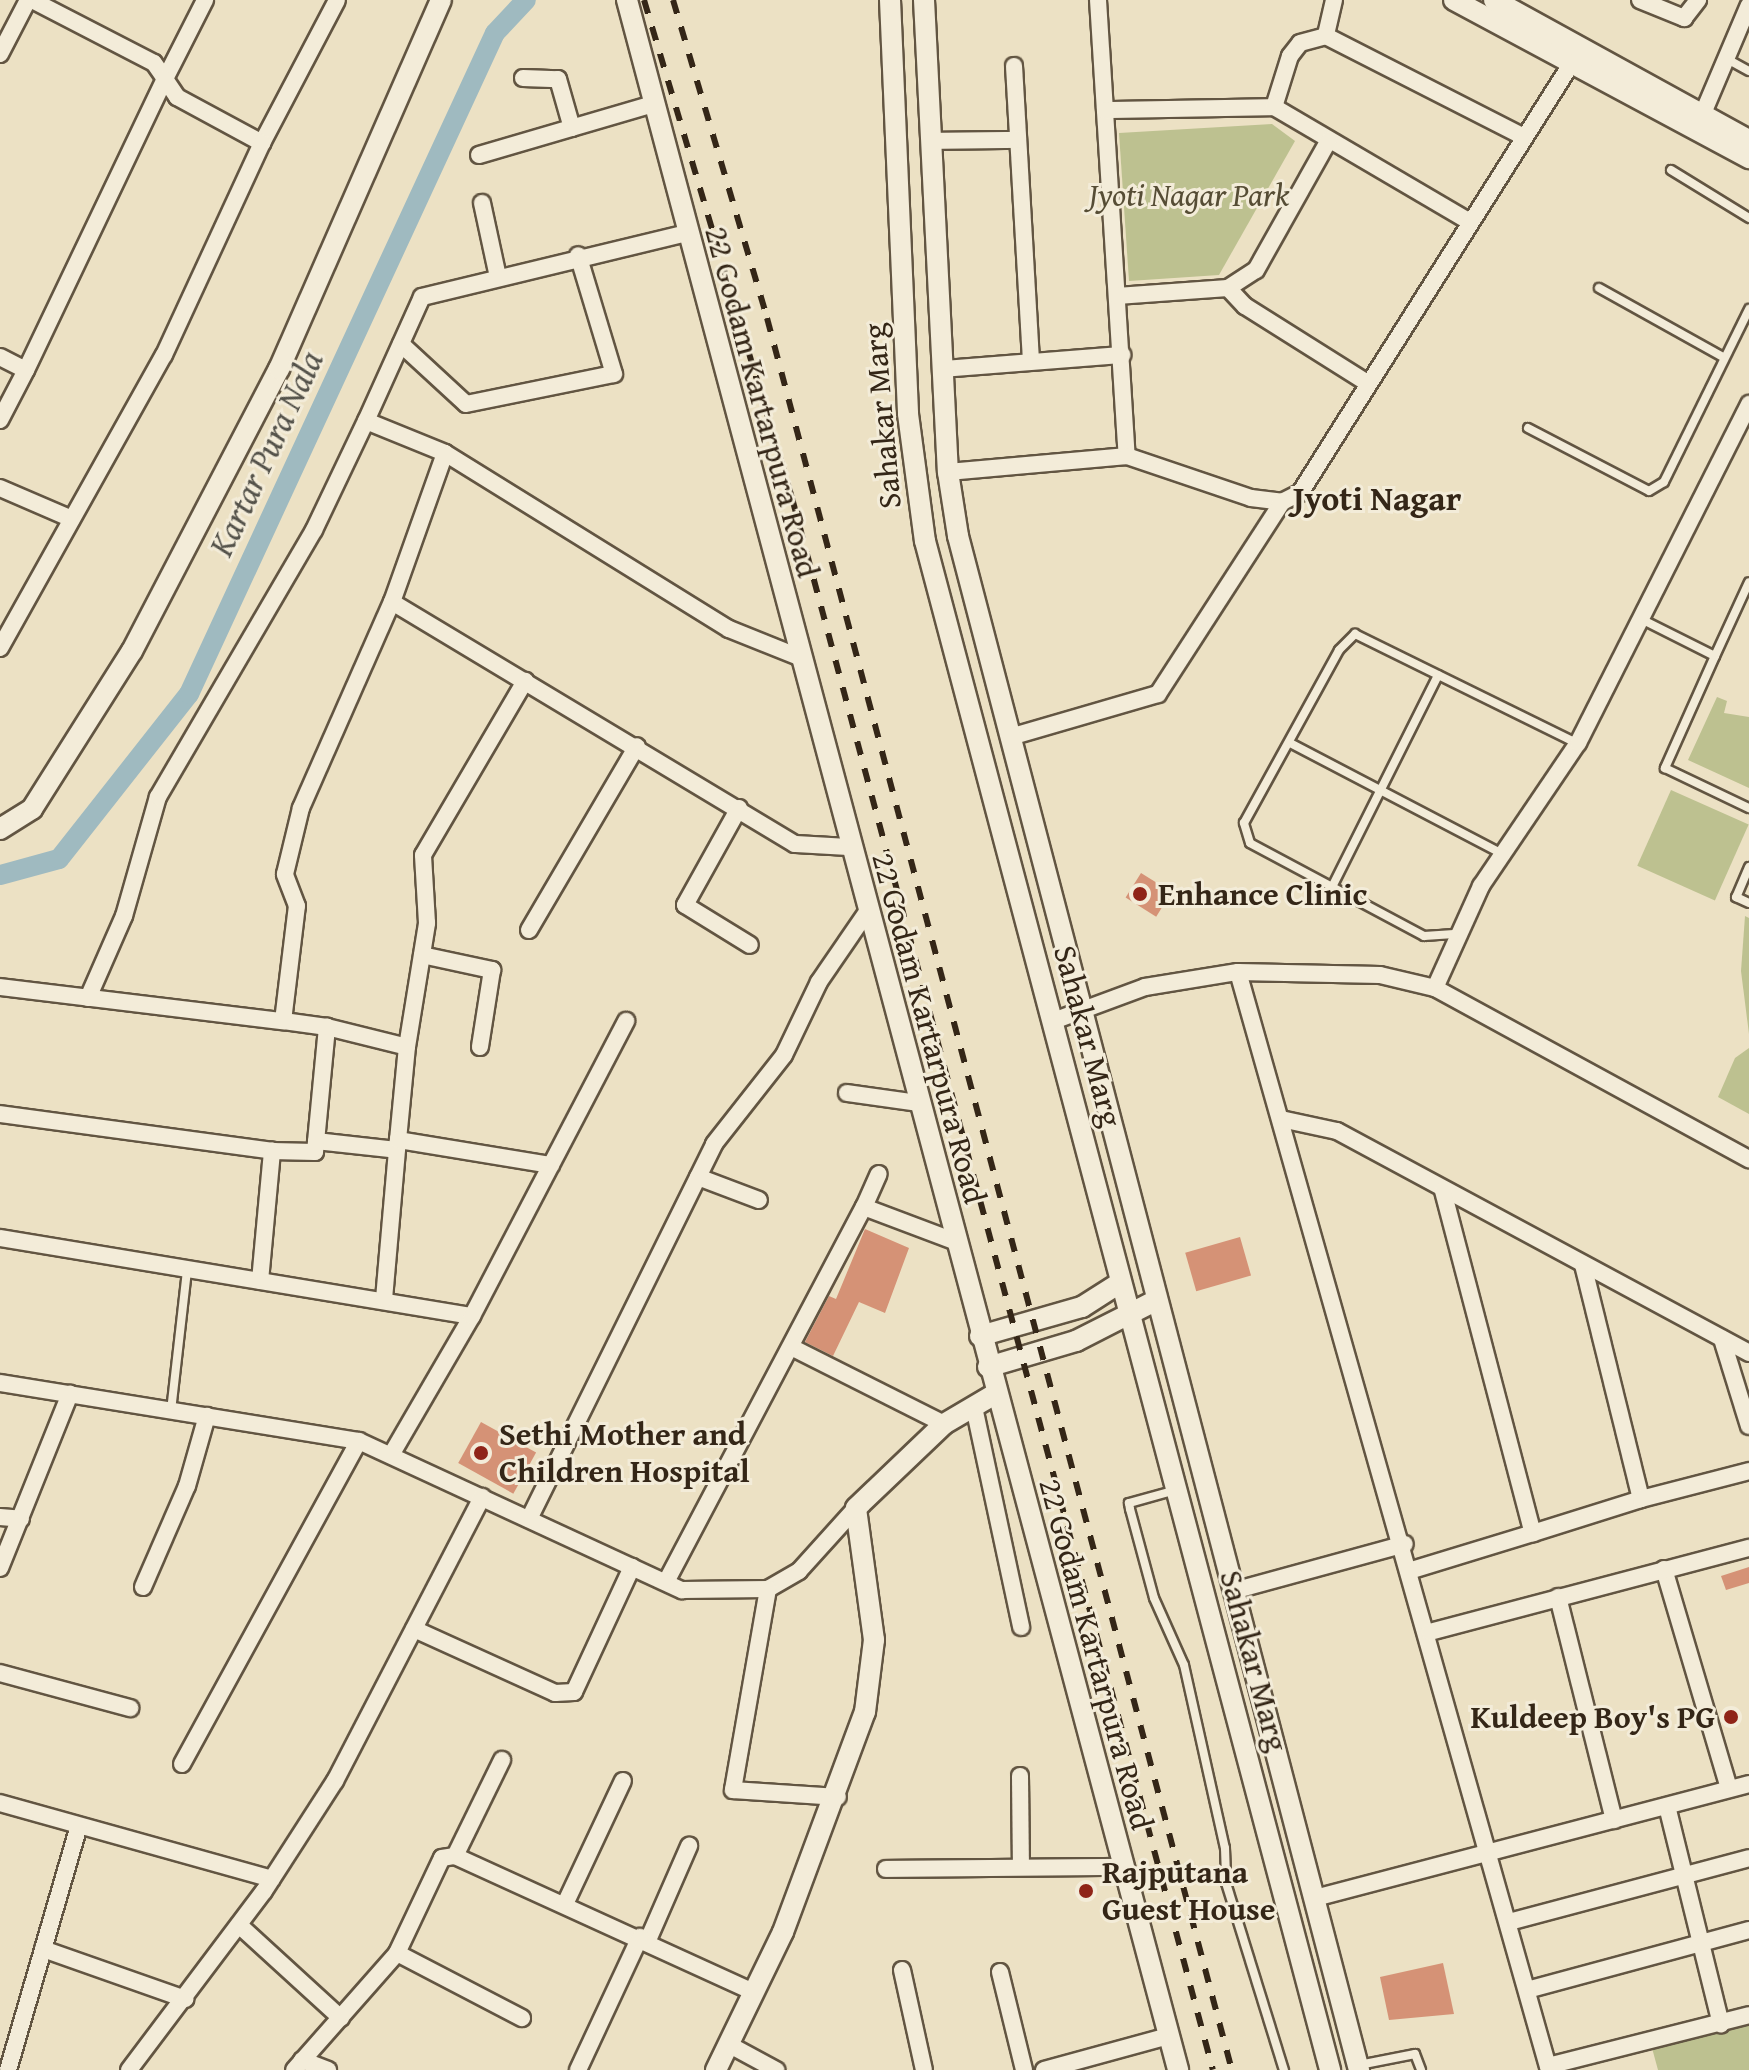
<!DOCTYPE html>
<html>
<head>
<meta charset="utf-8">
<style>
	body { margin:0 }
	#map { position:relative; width:1749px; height:2070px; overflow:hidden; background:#ece1c4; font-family:"Gentium Book Plus",serif }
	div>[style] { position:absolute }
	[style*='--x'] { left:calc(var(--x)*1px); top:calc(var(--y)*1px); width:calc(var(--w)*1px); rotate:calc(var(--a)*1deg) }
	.green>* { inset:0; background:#bdc190; transform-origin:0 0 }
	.canal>* { height:20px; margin:-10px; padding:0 10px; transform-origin:10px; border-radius:10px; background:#9fbac0 }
	.building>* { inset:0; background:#d59276; transform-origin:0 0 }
	.roads { filter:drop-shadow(2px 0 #625542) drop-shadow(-2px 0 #625542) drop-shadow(0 2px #625542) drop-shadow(0 -2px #625542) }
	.service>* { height:8px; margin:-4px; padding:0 4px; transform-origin:4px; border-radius:4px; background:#f3ecd9 }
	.minor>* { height:16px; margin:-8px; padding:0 8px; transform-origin:8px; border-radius:8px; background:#f3ecd9 }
	.tertiary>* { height:20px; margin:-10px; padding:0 10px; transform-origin:10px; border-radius:10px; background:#f3ecd9 }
	.rail>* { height:6px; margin-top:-3px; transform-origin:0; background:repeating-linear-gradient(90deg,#342617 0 14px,transparent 0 28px) }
	.dots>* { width:22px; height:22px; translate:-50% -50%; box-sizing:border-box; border:4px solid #f3ecd9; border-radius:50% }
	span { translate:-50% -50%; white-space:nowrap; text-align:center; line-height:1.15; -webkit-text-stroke:6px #f3ecd9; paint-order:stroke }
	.park-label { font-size:32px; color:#564d35; font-style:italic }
	.street-label { font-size:32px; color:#342617 }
	.poi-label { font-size:32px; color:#342617; font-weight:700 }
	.left { translate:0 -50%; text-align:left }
	.right { translate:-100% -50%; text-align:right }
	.water-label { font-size:34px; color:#54524a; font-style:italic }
	.neighbourhood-label { font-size:34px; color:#342617; font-weight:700 }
</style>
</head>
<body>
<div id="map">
	<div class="green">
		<i style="clip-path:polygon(1272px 124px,1295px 141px,1219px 275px,1129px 281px,1119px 133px)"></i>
		<i style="clip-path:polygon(1717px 697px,1727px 701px,1724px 713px,1749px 717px,1749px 788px,1688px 760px)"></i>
		<i style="left:1671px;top:790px;width:85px;height:83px;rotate:24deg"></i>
		<i style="clip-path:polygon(1745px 916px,1749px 918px,1749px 1034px,1741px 971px)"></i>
		<i style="clip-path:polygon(1749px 1048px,1749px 1114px,1718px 1097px,1735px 1058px)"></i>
		<i style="clip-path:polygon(1749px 2022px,1749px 2070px,1658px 2070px,1652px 2048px)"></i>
	</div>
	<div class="canal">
		<i style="--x:0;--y:875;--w:61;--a:-15.2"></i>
		<i style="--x:59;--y:859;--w:210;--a:-51.8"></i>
		<i style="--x:189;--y:694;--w:728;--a:-65.16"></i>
		<i style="--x:495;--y:33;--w:45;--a:-46.8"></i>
	</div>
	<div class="building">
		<i style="left:1141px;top:873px;width:36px;height:29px;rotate:32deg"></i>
		<i style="clip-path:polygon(865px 1229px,909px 1248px,885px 1313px,859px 1302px,833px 1356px,805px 1342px,829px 1296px,836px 1299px)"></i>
		<i style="left:1240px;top:1237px;width:40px;height:57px;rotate:74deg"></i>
		<i style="left:481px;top:1422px;width:63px;height:47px;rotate:29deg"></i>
		<i style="clip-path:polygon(1749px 1567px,1749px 1583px,1726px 1590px,1721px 1576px)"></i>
		<i style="clip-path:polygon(1443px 1963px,1454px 2014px,1389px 2020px,1380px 1977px)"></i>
	</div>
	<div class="roads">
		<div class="service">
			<i style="--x:1727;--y:59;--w:25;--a:29"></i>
			<i style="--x:1671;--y:170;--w:92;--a:31.6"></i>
			<i style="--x:1599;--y:288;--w:142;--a:29.1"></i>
			<i style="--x:1528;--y:428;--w:136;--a:27.5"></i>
			<i style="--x:1649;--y:491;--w:17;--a:-31"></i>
			<i style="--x:1664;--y:482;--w:193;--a:-63.8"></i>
			<i style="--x:1639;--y:618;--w:85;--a:26.6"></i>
			<i style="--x:1715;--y:656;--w:123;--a:114.1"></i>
			<i style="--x:1665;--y:768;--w:93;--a:25.5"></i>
			<i style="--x:1715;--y:656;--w:81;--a:-65.3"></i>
			<i style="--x:1292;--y:744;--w:237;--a:27.6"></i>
			<i style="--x:1749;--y:867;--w:33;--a:113"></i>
			<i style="--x:1736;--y:897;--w:14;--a:25"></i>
			<i style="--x:1332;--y:887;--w:237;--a:-63.4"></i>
			<i style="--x:1454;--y:934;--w:30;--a:176"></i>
			<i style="--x:1424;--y:936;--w:197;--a:-151.9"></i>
			<i style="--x:1250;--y:843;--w:21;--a:-107"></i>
			<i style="--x:1244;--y:823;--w:197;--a:-61.2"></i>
			<i style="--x:1339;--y:650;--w:23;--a:-45"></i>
			<i style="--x:1355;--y:634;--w:247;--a:26.2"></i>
			<i style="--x:171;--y:1411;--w:141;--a:-83.5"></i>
			<i style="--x:1176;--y:1490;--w:49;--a:164.5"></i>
			<i style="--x:1129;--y:1503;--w:6;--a:81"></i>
			<i style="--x:1130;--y:1509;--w:92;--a:74.9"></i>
			<i style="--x:1154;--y:1598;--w:73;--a:65.9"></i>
			<i style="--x:1184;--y:1665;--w:188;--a:77.4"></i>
			<i style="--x:1225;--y:1848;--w:35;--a:88"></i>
			<i style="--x:1226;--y:1883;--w:196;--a:72.8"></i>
			<i style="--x:1359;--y:2065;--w:57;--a:-11.1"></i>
			<i style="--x:1415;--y:2054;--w:17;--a:69"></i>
		</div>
		<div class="minor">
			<i style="--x:32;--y:0;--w:137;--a:27.3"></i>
			<i style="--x:154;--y:63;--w:19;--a:55"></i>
			<i style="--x:165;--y:79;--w:89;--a:-63.1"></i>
			<i style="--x:1098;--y:0;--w:457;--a:86.4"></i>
			<i style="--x:1334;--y:0;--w:37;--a:103"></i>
			<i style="--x:1326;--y:36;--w:222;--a:27"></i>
			<i style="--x:1640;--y:0;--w:48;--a:22.2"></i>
			<i style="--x:1684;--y:18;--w:23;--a:-52"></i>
			<i style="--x:0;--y:54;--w:61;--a:-62.6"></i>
			<i style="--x:1014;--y:66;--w:293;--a:86.7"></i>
			<i style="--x:523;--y:78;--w:35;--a:2"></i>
			<i style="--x:558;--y:79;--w:51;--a:74.1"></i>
			<i style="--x:1274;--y:107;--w:53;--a:-72.6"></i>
			<i style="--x:1290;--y:56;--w:16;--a:-52"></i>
			<i style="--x:1300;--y:43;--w:27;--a:-15"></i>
			<i style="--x:1105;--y:110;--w:169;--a:-1"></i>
			<i style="--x:1274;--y:107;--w:227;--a:30.4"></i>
			<i style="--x:1698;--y:125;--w:130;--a:-67"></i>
			<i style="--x:931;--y:141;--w:87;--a:-0.7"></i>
			<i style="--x:479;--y:155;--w:178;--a:-16.3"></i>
			<i style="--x:482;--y:203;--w:76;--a:77.8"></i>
			<i style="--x:1228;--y:288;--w:25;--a:47"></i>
			<i style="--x:1245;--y:306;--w:146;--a:32.2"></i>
			<i style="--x:1117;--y:296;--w:111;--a:-4.1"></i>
			<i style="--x:1228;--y:288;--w:33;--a:-33"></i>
			<i style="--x:1256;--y:270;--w:149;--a:-60.7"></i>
			<i style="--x:401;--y:344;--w:88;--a:42.7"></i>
			<i style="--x:466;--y:404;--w:151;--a:-11.5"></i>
			<i style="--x:614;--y:374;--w:124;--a:-106.8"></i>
			<i style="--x:0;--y:357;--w:29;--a:27"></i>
			<i style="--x:26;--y:370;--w:322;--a:-64.5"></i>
			<i style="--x:165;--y:79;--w:22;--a:56"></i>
			<i style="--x:177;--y:97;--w:97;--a:28.4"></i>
			<i style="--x:262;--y:143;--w:161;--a:-62.3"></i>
			<i style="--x:943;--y:369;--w:180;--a:-4.5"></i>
			<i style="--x:0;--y:420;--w:56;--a:-62.5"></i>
			<i style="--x:445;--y:453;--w:85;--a:-157.9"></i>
			<i style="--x:366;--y:421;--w:136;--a:-65.7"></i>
			<i style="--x:422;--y:297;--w:272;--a:-13.6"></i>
			<i style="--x:948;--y:472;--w:180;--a:-5.1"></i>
			<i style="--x:1127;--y:456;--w:131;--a:18.7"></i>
			<i style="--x:1251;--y:498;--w:31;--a:7"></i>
			<i style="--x:1282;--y:502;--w:20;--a:-27"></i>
			<i style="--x:1300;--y:493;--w:511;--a:-57.71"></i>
			<i style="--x:0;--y:488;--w:78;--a:23.3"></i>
			<i style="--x:392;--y:602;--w:470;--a:31"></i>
			<i style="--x:795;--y:844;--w:54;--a:3.2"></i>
			<i style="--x:0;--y:648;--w:336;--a:-60.8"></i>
			<i style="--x:164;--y:355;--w:234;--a:-65.2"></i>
			<i style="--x:1010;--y:737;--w:154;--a:-16.2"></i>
			<i style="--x:1158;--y:694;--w:229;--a:-57.1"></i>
			<i style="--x:739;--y:808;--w:111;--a:119.1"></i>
			<i style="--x:685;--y:905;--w:76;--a:31.6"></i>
			<i style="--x:529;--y:930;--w:213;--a:-59.6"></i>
			<i style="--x:422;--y:955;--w:72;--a:12.1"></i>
			<i style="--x:492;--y:970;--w:78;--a:98.9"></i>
			<i style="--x:1238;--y:972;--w:1141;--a:74.19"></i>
			<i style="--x:0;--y:987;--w:285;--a:6.9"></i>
			<i style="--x:1435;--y:988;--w:112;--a:-65.7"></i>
			<i style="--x:1481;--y:886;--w:173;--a:-55.9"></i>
			<i style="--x:1578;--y:743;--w:380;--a:-63.2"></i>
			<i style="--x:88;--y:998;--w:90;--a:-66.3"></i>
			<i style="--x:124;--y:916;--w:124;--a:-74.1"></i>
			<i style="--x:158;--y:797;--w:309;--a:-59.7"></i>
			<i style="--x:314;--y:530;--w:121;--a:-64.5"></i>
			<i style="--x:1056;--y:1020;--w:95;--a:-20.3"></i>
			<i style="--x:1145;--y:987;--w:94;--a:-9.2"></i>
			<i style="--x:1238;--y:972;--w:142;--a:1.2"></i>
			<i style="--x:1380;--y:975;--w:57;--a:13.3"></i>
			<i style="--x:1435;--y:988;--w:358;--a:28.6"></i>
			<i style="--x:327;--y:1027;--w:82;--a:14"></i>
			<i style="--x:407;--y:1047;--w:126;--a:-80.8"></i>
			<i style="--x:427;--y:923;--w:68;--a:-93.4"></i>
			<i style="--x:423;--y:855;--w:202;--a:-59.6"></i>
			<i style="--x:847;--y:1093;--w:72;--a:8"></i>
			<i style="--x:0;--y:1114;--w:275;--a:7.7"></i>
			<i style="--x:1281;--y:1119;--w:57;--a:12.1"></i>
			<i style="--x:1337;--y:1131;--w:468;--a:28.3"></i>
			<i style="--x:398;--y:1140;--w:93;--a:-84.5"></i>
			<i style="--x:316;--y:1141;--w:81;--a:6.3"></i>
			<i style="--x:698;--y:1177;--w:65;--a:20.7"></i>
			<i style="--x:1443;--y:1191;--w:354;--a:75.3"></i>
			<i style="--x:1533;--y:1533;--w:113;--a:-17.5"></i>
			<i style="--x:1641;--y:1499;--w:241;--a:-103.9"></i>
			<i style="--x:864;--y:1207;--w:36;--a:-66"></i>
			<i style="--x:0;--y:1238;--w:478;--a:9.4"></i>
			<i style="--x:472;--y:1316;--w:161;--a:120.2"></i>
			<i style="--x:260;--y:1281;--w:131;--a:-84.7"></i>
			<i style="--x:272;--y:1151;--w:43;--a:1.3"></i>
			<i style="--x:315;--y:1152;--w:126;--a:-84.5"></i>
			<i style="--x:327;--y:1027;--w:44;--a:-172.2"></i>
			<i style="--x:283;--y:1021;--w:116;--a:-83.1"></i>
			<i style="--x:297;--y:906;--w:34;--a:-111"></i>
			<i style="--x:285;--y:874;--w:68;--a:-76.4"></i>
			<i style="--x:301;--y:808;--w:225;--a:-66.2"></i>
			<i style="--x:392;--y:602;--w:158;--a:-70.4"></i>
			<i style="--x:445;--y:453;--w:334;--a:31.8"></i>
			<i style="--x:729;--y:629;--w:75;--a:21.8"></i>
			<i style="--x:384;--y:1299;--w:160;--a:-85"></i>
			<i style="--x:398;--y:1140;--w:155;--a:9.3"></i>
			<i style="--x:472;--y:1316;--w:333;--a:-62.4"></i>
			<i style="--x:1722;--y:1339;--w:91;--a:72.8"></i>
			<i style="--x:791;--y:1347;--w:171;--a:26.7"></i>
			<i style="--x:0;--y:1383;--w:364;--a:9.2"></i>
			<i style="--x:359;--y:1441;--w:356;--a:24.8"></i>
			<i style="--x:682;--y:1590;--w:86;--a:-0.7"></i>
			<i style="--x:768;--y:1589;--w:36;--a:-30"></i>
			<i style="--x:799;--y:1571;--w:85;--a:-47.9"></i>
			<i style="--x:974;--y:1407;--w:225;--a:77.9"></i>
			<i style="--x:1641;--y:1499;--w:112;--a:-14.5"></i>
			<i style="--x:0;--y:1517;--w:21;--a:5"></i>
			<i style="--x:529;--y:1519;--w:418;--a:-63.7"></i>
			<i style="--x:714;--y:1144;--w:113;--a:-51.8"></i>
			<i style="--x:784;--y:1055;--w:81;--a:-64.4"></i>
			<i style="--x:819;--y:982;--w:85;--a:-55.6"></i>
			<i style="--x:0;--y:1568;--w:188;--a:-68.1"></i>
			<i style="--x:1664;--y:1569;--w:229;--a:73.5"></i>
			<i style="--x:1412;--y:1570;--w:127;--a:-17"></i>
			<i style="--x:666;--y:1582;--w:424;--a:-62.2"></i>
			<i style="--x:864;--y:1207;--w:96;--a:20.7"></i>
			<i style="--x:143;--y:1587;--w:110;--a:-66.5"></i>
			<i style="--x:187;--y:1486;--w:73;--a:-74.1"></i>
			<i style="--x:768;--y:1589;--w:204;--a:99.9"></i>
			<i style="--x:733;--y:1790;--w:105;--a:3.8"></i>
			<i style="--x:1233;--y:1591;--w:178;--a:-15.3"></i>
			<i style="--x:1558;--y:1597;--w:230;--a:75.9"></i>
			<i style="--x:414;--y:1629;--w:155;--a:24.4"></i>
			<i style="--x:555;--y:1693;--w:19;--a:-3"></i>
			<i style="--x:574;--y:1692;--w:138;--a:-65.1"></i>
			<i style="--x:1430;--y:1632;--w:330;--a:-14.8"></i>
			<i style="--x:0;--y:1673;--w:135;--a:15.1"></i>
			<i style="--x:182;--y:1764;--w:368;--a:-61.3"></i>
			<i style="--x:1020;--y:1776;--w:90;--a:89.4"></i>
			<i style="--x:0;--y:1803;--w:282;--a:15.6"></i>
			<i style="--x:1667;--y:1806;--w:225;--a:76.1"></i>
			<i style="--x:455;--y:1856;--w:107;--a:-63.9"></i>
			<i style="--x:886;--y:1869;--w:237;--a:-0.5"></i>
			<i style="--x:1315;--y:1898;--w:449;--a:-14.7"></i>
			<i style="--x:565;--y:1904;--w:136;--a:-64.8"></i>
			<i style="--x:1509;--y:1922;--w:248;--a:-14.9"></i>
			<i style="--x:239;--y:1925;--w:138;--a:42.4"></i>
			<i style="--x:648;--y:1940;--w:103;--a:-66.4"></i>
			<i style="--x:43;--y:1949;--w:151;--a:19.4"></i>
			<i style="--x:397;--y:1953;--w:141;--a:27.5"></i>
			<i style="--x:902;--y:1970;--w:102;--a:77.6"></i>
			<i style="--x:1000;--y:1972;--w:101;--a:76.2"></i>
			<i style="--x:1527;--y:1990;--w:230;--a:-15.1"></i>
			<i style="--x:728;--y:2044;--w:55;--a:28.4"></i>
			<i style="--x:302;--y:2060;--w:28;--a:21"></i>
			<i style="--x:1548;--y:2066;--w:207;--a:-14.2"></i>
			<i style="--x:8;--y:2070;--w:254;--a:-73.8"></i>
			<i style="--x:129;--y:2070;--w:224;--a:-53"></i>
			<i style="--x:264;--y:1891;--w:131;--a:-57.2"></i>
			<i style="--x:335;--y:1781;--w:320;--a:-62.6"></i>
			<i style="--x:294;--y:2070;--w:156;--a:-48.6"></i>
			<i style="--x:397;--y:1953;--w:105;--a:-64.7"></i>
			<i style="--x:442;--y:1858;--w:13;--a:-9"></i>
			<i style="--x:455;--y:1856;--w:328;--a:24.5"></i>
			<i style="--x:578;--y:2070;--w:147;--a:-65"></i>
			<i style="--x:1044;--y:2070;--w:129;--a:-15.3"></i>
		</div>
		<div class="tertiary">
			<i style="--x:627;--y:0;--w:2142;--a:75.09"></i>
			<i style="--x:890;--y:0;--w:414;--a:87.5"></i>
			<i style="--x:908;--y:414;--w:128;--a:82.4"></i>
			<i style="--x:925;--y:541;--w:1582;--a:75.16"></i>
			<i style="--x:924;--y:0;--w:473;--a:87.1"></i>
			<i style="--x:948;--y:472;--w:65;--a:81.1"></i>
			<i style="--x:958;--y:536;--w:1586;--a:75.35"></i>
			<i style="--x:1454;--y:0;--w:335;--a:28.2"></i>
			<i style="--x:1494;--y:0;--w:291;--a:28.8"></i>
			<i style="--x:0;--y:829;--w:38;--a:-32"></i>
			<i style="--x:32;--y:809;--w:187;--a:-57.7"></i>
			<i style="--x:132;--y:651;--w:318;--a:-62.5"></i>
			<i style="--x:279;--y:369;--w:403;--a:-66.3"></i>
			<i style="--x:980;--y:1336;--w:106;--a:-15.9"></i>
			<i style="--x:1082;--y:1307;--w:43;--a:-32.6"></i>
			<i style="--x:988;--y:1367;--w:92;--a:-16.5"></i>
			<i style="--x:1076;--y:1341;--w:89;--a:-26.9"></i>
			<i style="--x:716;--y:2070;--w:153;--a:-64.1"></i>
			<i style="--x:783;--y:1932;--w:235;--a:-69.6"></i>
			<i style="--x:865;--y:1712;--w:73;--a:-82.9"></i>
			<i style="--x:874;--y:1640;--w:133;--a:-97.8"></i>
			<i style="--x:856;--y:1508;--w:122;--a:-43.7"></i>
			<i style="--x:944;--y:1424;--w:59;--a:-30.5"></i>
		</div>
	</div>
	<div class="rail">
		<i style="--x:644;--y:0;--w:520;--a:73.45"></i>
		<i style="--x:792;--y:498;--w:1627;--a:75.01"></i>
		<i style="--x:673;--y:0;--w:332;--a:73.5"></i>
		<i style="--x:767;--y:318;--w:1813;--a:75.14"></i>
	</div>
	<div class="dots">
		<i style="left:1140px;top:894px;background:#8f2418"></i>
		<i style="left:481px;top:1453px;background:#8f2418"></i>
		<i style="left:1731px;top:1717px;background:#8f2418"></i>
		<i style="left:1086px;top:1891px;background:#8f2418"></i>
	</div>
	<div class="park-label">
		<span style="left:1189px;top:195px">Jyoti Nagar Park</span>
	</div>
	<div class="street-label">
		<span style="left:762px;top:402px;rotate:75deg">22 Godam Kartarpura Road</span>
		<span style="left:882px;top:416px;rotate:-95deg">Sahakar Marg</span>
		<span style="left:929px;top:1028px;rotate:75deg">22 Godam Kartarpura Road</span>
		<span style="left:1088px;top:1036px;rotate:75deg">Sahakar Marg</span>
		<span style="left:1096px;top:1654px;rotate:75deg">22 Godam Kartarpura Road</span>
		<span style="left:1254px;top:1661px;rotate:75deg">Sahakar Marg</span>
	</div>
	<div class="poi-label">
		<span class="left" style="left:1158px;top:894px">Enhance Clinic</span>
		<span class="left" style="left:499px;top:1453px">Sethi Mother and<br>Children Hospital</span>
		<span class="right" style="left:1715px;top:1717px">Kuldeep Boy's PG</span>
		<span class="left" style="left:1102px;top:1891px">Rajputana<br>Guest House</span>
	</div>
	<div class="water-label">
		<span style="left:265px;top:453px;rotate:-65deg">Kartar Pura Nala</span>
	</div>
	<div class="neighbourhood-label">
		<span style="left:1377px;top:498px">Jyoti Nagar</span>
	</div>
</div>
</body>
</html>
